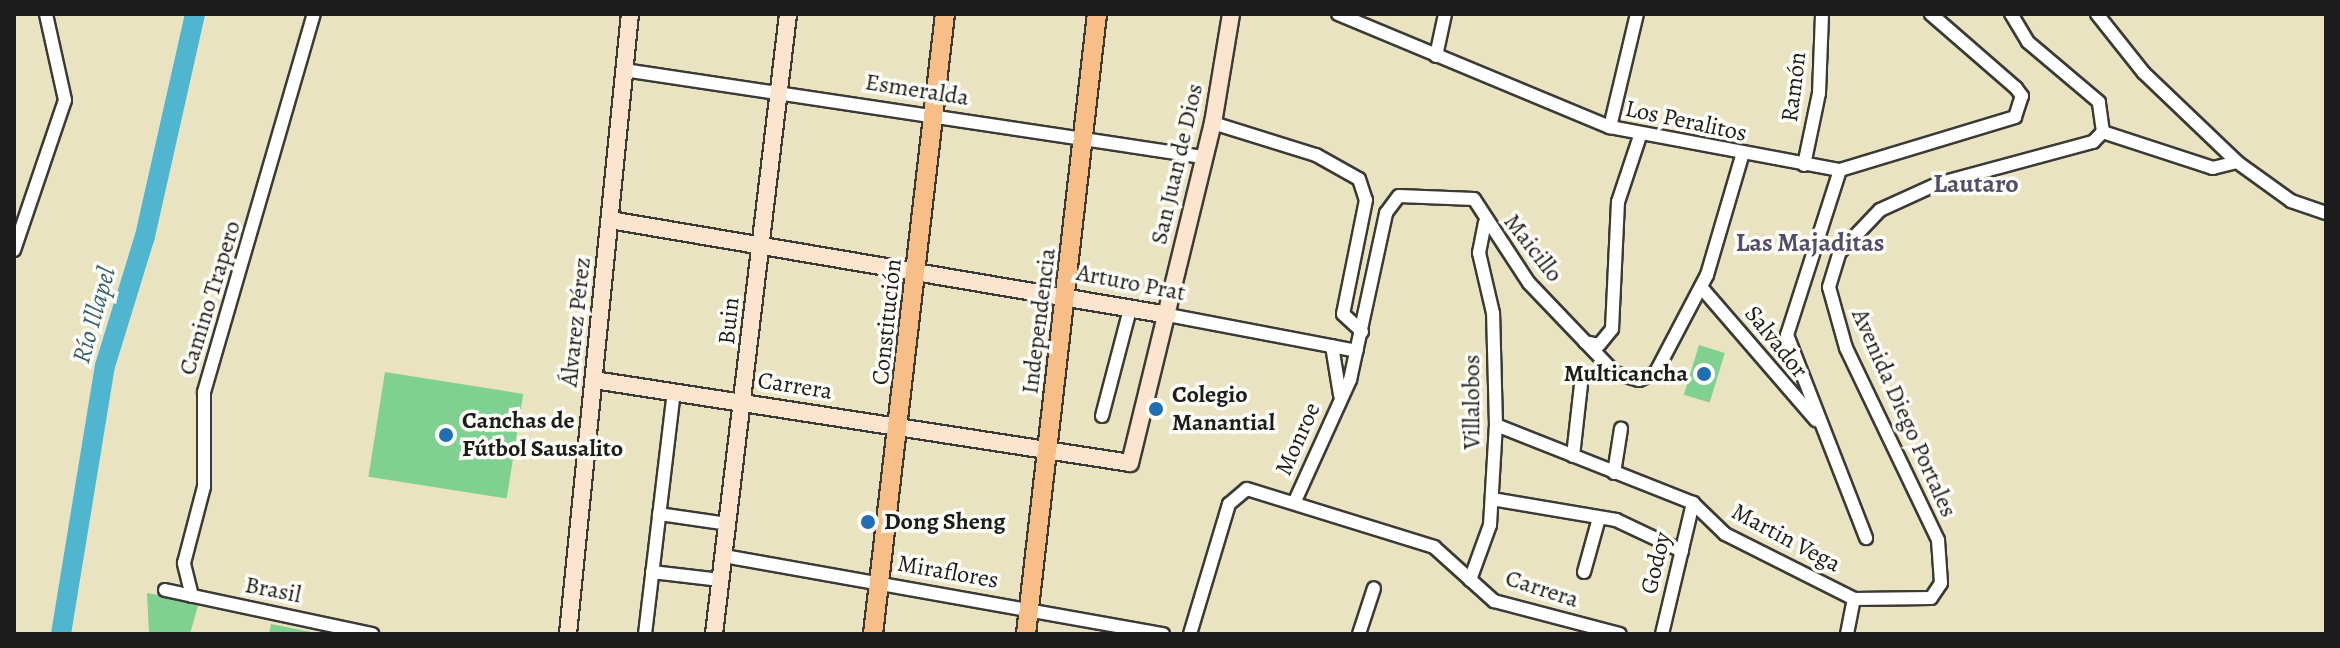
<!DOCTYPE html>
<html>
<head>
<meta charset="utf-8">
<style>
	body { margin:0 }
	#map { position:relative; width:2340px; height:648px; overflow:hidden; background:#eae3c2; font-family:Alegreya,serif }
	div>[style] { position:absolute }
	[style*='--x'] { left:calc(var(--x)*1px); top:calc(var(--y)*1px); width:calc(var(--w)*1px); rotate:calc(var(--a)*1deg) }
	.green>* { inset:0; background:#7fd091; transform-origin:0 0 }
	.river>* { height:20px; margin:-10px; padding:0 10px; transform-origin:10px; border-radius:10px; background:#50b6cf }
	.roads { filter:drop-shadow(2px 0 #3b3a35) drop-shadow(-2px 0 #3b3a35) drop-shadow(0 2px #3b3a35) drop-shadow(0 -2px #3b3a35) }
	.street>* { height:12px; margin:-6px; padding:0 6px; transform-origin:6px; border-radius:6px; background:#fff }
	.secondary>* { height:16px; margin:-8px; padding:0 8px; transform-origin:8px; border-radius:8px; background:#fce5cf }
	.primary>* { height:18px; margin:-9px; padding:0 9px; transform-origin:9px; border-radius:9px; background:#f7be88 }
	.dots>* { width:22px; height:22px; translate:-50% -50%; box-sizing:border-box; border:4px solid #fdfcf7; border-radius:50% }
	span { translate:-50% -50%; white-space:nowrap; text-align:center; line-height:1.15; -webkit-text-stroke:7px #fdfcf7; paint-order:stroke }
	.street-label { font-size:24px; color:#1c1c1c }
	.poi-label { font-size:24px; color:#1c1c1c; font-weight:700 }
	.right { translate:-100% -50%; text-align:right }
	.left { translate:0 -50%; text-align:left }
	.neighbourhood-label { font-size:26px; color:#534e68; font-weight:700 }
	.water-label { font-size:26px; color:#33616d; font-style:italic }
	.frame { position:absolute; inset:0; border:16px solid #1c1c1c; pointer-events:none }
</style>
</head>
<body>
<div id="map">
	<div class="green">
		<i style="left:1699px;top:345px;width:27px;height:52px;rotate:17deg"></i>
		<i style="left:385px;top:372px;width:140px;height:106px;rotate:9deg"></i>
		<i style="clip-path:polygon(147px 593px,199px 602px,190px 634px,149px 634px)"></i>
		<i style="clip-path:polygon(271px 624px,321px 634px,269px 634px)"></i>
	</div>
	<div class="river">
		<i style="--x:61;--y:634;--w:272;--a:-80.7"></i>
		<i style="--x:105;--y:366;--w:136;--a:-72.9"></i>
		<i style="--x:145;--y:236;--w:228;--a:-77.3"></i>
	</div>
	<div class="roads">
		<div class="street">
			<i style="--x:1338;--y:14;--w:295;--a:22.6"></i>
			<i style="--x:1610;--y:127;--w:234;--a:10.6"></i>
			<i style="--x:1840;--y:170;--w:183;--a:-16.8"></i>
			<i style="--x:2015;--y:117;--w:22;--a:-72"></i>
			<i style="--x:2022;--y:96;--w:10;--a:-127"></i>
			<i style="--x:2016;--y:88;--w:113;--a:-139"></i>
			<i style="--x:2097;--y:14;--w:75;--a:51.5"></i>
			<i style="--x:2144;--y:73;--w:129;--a:43.7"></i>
			<i style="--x:2237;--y:162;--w:25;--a:166"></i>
			<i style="--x:2213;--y:168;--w:116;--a:-161.9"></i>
			<i style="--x:1436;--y:56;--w:43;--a:-77.9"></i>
			<i style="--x:624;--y:70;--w:585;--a:8.55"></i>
			<i style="--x:1213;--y:123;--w:108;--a:17.3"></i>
			<i style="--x:1316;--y:155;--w:49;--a:29.2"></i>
			<i style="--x:1359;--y:179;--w:22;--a:72"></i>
			<i style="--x:1366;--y:200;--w:116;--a:101.4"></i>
			<i style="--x:1343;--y:314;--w:26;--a:43"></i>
			<i style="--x:1610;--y:127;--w:116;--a:-76.6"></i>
			<i style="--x:2237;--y:162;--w:67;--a:35.8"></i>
			<i style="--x:2291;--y:201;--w:37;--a:19"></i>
			<i style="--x:1804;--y:165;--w:74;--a:-78.2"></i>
			<i style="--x:1819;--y:93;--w:79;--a:-87.8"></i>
			<i style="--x:1840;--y:170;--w:173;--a:107.8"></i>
			<i style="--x:1787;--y:335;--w:218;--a:68.7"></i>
			<i style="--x:14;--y:250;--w:158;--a:-71.2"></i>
			<i style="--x:65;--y:100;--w:88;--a:-102.5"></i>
			<i style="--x:1701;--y:287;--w:176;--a:49.2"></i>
			<i style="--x:1168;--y:315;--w:192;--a:10.8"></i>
			<i style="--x:1585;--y:342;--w:14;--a:12"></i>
			<i style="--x:1599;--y:345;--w:21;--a:-51"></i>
			<i style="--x:1612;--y:329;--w:127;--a:-87.3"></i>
			<i style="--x:1618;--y:202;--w:70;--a:-71.6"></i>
			<i style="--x:1332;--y:346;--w:50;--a:80.7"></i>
			<i style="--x:1102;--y:416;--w:111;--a:-75.3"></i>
			<i style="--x:1496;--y:425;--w:212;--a:21.6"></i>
			<i style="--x:1693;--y:503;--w:45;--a:44.1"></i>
			<i style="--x:1725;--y:534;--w:144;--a:26.7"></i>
			<i style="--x:1854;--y:599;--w:77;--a:-0.7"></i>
			<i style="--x:1931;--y:598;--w:18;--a:-56"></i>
			<i style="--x:1941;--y:583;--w:43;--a:-94"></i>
			<i style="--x:1938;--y:540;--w:213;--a:-115.6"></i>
			<i style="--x:1846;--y:348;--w:63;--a:-105.6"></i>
			<i style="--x:1829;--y:287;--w:37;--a:-73"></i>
			<i style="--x:1840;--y:252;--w:58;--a:-46.4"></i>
			<i style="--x:1880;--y:210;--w:63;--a:-24.5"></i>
			<i style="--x:1937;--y:184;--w:162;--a:-15.1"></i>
			<i style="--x:2093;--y:142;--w:14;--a:-45"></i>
			<i style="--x:2103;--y:132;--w:30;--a:-98"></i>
			<i style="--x:2099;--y:102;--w:93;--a:-139.8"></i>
			<i style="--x:2028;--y:42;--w:33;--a:-121"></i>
			<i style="--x:1573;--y:456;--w:71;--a:-83.6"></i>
			<i style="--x:1614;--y:473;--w:45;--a:-81"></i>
			<i style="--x:1492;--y:499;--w:126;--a:9.6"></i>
			<i style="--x:1616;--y:520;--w:73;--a:25.2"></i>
			<i style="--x:1295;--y:501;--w:133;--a:-65.6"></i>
			<i style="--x:1350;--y:380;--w:171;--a:-77.8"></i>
			<i style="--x:1386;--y:213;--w:21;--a:-53"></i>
			<i style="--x:1399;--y:196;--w:75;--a:2.3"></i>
			<i style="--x:1474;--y:199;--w:100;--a:56.8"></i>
			<i style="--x:1529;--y:283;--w:124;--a:46.3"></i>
			<i style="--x:1615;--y:373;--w:25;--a:16"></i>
			<i style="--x:1639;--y:380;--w:19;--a:-25"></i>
			<i style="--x:1656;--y:372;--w:110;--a:-62.3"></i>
			<i style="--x:1707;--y:275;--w:124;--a:-73.6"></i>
			<i style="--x:659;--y:514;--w:70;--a:8.2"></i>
			<i style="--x:724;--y:556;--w:446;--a:10.1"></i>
			<i style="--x:652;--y:572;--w:69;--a:6.6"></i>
			<i style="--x:1584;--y:572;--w:56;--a:-74.5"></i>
			<i style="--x:1470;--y:580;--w:59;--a:-70"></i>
			<i style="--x:1490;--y:525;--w:100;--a:-86.6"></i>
			<i style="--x:1496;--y:425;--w:112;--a:-91.5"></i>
			<i style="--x:1493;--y:313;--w:62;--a:-103.1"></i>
			<i style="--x:1479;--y:253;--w:31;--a:-79"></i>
			<i style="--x:165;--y:590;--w:212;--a:12"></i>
			<i style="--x:192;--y:596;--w:34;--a:-104"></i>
			<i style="--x:184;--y:563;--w:79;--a:-75.3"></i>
			<i style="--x:204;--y:487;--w:95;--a:-90"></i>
			<i style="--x:204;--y:392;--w:394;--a:-73.8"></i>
			<i style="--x:645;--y:634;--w:244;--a:-83.2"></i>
			<i style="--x:1190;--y:634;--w:136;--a:-73.3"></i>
			<i style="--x:1229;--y:504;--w:23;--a:-40"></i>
			<i style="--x:1247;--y:489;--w:196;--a:17.2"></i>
			<i style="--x:1434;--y:547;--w:81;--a:42"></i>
			<i style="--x:1494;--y:601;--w:130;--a:14.7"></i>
			<i style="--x:1359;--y:634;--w:48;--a:-71.9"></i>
			<i style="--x:1662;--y:634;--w:135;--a:-76.7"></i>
			<i style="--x:1847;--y:634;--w:36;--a:-79"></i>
		</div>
		<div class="secondary">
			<i style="--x:610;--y:220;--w:566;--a:9.66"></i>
			<i style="--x:594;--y:380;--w:542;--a:8.8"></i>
			<i style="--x:1130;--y:463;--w:350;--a:-76.3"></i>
			<i style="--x:1213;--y:123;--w:110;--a:-80.6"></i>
			<i style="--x:568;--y:634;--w:623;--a:-84.29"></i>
			<i style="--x:714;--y:634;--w:624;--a:-83.19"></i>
		</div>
		<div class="primary">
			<i style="--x:873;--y:634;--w:624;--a:-83.38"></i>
			<i style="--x:1026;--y:634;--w:624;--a:-83.47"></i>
		</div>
	</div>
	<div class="dots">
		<i style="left:1704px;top:374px;background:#1f6fb2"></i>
		<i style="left:1156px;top:409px;background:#1f6fb2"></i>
		<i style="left:446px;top:435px;background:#1f6fb2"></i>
		<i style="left:868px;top:522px;background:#1f6fb2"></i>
	</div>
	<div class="street-label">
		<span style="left:1794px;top:87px;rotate:-83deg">Ramón</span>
		<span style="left:917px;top:90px;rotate:9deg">Esmeralda</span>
		<span style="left:1686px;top:121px;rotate:12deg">Los Peralitos</span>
		<span style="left:1177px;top:164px;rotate:-77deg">San Juan de Dios</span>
		<span style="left:1533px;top:248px;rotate:52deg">Maicillo</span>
		<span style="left:1131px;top:283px;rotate:11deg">Arturo Prat</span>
		<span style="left:210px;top:298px;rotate:-73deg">Camino Trapero</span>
		<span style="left:729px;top:321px;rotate:-84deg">Buin</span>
		<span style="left:1039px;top:321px;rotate:-83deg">Independencia</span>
		<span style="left:576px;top:322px;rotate:-84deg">Álvarez Pérez</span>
		<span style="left:887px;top:322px;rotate:-84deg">Constitución</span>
		<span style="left:1776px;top:342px;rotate:51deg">Salvador</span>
		<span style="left:795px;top:386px;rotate:9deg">Carrera</span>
		<span style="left:1472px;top:402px;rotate:-90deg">Villalobos</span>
		<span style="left:1904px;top:413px;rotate:66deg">Avenida Diego Portales</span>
		<span style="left:1298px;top:439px;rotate:-66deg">Monroe</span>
		<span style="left:1786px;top:538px;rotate:28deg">Martin Vega</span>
		<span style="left:1656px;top:563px;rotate:-76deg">Godoy</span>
		<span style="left:948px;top:572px;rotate:10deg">Miraflores</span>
		<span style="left:1542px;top:589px;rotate:18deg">Carrera</span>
		<span style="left:273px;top:590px;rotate:11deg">Brasil</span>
	</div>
	<div class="poi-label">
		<span class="right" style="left:1688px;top:374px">Multicancha</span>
		<span class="left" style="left:1172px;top:409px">Colegio<br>Manantial</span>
		<span class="left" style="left:462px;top:435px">Canchas de<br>Fútbol Sausalito</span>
		<span class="left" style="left:884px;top:522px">Dong Sheng</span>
	</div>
	<div class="neighbourhood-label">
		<span style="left:1976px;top:184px">Lautaro</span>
		<span style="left:1810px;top:243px">Las Majaditas</span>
	</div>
	<div class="water-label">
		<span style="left:94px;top:315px;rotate:-74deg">Río Illapel</span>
	</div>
	<div class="frame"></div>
</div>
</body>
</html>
